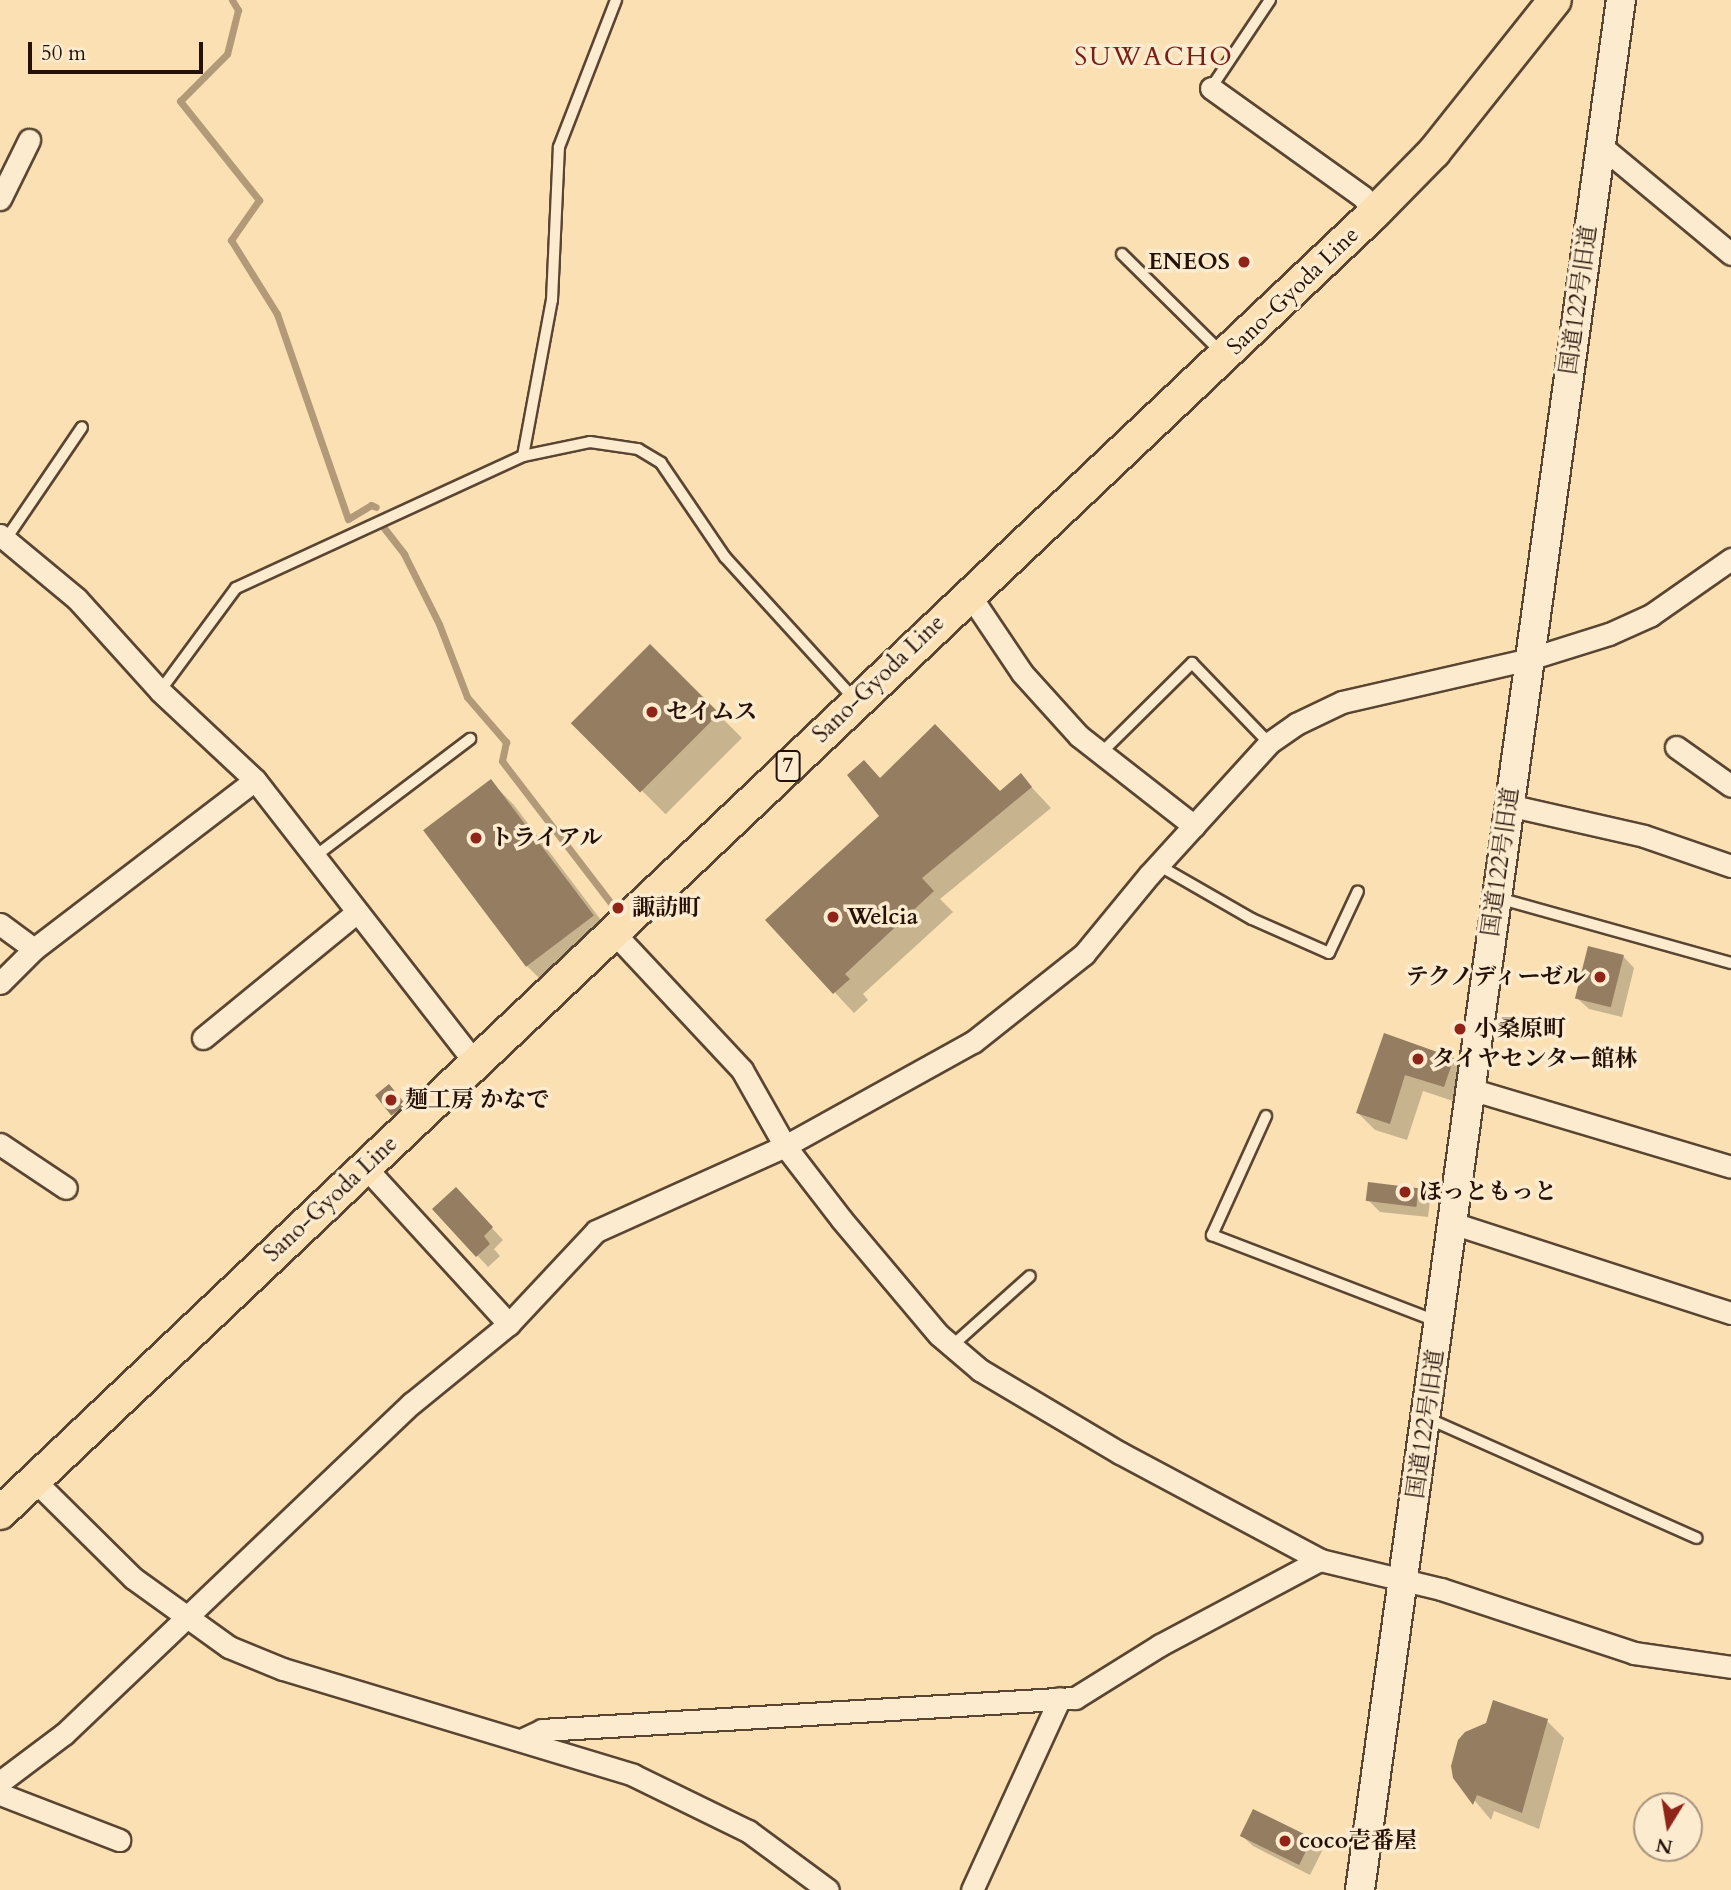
<!DOCTYPE html>
<html>
<head>
<meta charset="utf-8">
<style>
	body { margin:0 }
	#map { position:relative; width:1731px; height:1890px; overflow:hidden; background:#fbe0b3; font-family:Cardo,"Noto Serif JP",serif }
	div>[style] { position:absolute }
	[style*='--x'] { left:calc(var(--x)*1px); top:calc(var(--y)*1px); width:calc(var(--w)*1px); rotate:calc(var(--a)*1deg) }
	.shadow>* { inset:0; background:#0003; transform-origin:0 0 }
	.stream>* { height:7px; margin:-3.5px; padding:0 3.5px; transform-origin:3.5px; border-radius:3.5px; background:#b29a79 }
	.building>* { inset:0; background:#947d60; transform-origin:0 0 }
	.roads { filter:drop-shadow(2px 0 #5a4532) drop-shadow(-2px 0 #5a4532) drop-shadow(0 2px #5a4532) drop-shadow(0 -2px #5a4532) }
	.lane>* { height:10px; margin:-5px; padding:0 5px; transform-origin:5px; border-radius:5px; background:#fcebce }
	.street>* { height:21px; margin:-10.5px; padding:0 10.5px; transform-origin:10.5px; border-radius:10.5px; background:#fcebce }
	.secondary>* { height:28px; margin:-14px; padding:0 14px; transform-origin:14px; border-radius:14px; background:#fcebce }
	.primary>* { height:32px; margin:-16px; padding:0 16px; transform-origin:16px; border-radius:16px; background:#fbe0b3 }
	.dots>* { width:19px; height:19px; translate:-50% -50%; box-sizing:border-box; border:4px solid #fcebce; border-radius:50% }
	span { translate:-50% -50%; white-space:nowrap; text-align:center; line-height:1.15; -webkit-text-stroke:7px #fcebce; paint-order:stroke }
	.shield-label span { padding:2px 5px; background:#fcebce; border:2px solid; border-radius:5px; -webkit-text-stroke-width:0 }
	.shield-label { font-size:21px; color:#251107; font-weight:700 }
	.poi-label { font-size:23px; color:#251107; font-weight:700 }
	.right { translate:-100% -50%; text-align:right }
	.left { translate:0 -50%; text-align:left }
	.street-label { font-size:23px; color:#251107 }
	.quarter-label { font-size:26px; color:#7a1f14; letter-spacing:2px }
	.north { position:absolute; left:1633px; top:1792px; width:70px; height:70px; box-sizing:border-box; background:#fcebce; border:2px solid #a6947e; border-radius:50%; rotate:191deg; font-size:19px; font-weight:700; line-height:28px; text-align:center; color:#251107 }
	.north::after { content:''; display:block; margin:auto; width:24px; height:32px; background:#8f2418; clip-path:polygon(50% 0,100% 100%,50% 72%,0 100%) }
	.scale { position:absolute; left:28px; top:42px; width:175px; height:32px; box-sizing:border-box; border:4px solid #251107; border-top:0; padding-left:9px; font-size:21px; line-height:24px; white-space:nowrap; color:#251107; -webkit-text-stroke:5px #fcebce; paint-order:stroke }
</style>
</head>
<body>
<div id="map">
	<div class="shadow">
		<i style="left:650px;top:646px;width:130px;height:108px;rotate:45deg"></i>
		<i style="clip-path:polygon(1021px 776px,1051px 808px,940px 899px,953px 912px,863px 994px,868px 1000px,854px 1013px,767px 920px,881px 816px,881px 779px,1000px 793px)"></i>
		<i style="clip-path:polygon(491px 782px,514px 805px,616px 940px,550px 989px,527px 966px)"></i>
		<i style="clip-path:polygon(1623px 956px,1634px 968px,1622px 1017px,1589px 1009px,1577px 998px)"></i>
		<i style="clip-path:polygon(1385px 1036px,1453px 1060px,1470px 1077px,1462px 1104px,1423px 1091px,1407px 1140px,1375px 1130px,1358px 1113px)"></i>
		<i style="clip-path:polygon(400px 1098px,415px 1117px,404px 1127px,393px 1116px)"></i>
		<i style="clip-path:polygon(1418px 1190px,1430px 1201px,1428px 1217px,1380px 1212px,1368px 1200px)"></i>
		<i style="clip-path:polygon(467px 1201px,503px 1240px,494px 1249px,500px 1256px,488px 1267px,477px 1255px)"></i>
		<i style="clip-path:polygon(1547px 1721px,1564px 1738px,1539px 1829px,1494px 1811px,1491px 1820px,1455px 1777px)"></i>
		<i style="clip-path:polygon(1241px 1835px,1311px 1840px,1322px 1851px,1310px 1875px,1253px 1846px)"></i>
	</div>
	<div class="stream">
		<i style="--x:232;--y:0;--w:12;--a:59"></i>
		<i style="--x:238;--y:10;--w:45;--a:104"></i>
		<i style="--x:227;--y:54;--w:66;--a:135"></i>
		<i style="--x:180;--y:101;--w:127;--a:51.4"></i>
		<i style="--x:259;--y:200;--w:49;--a:125"></i>
		<i style="--x:231;--y:240;--w:87;--a:58.1"></i>
		<i style="--x:277;--y:314;--w:217;--a:70.9"></i>
		<i style="--x:348;--y:519;--w:27;--a:-31"></i>
		<i style="--x:371;--y:505;--w:5;--a:22"></i>
		<i style="--x:384;--y:528;--w:33;--a:52"></i>
		<i style="--x:404;--y:554;--w:78;--a:63.4"></i>
		<i style="--x:439;--y:624;--w:78;--a:69"></i>
		<i style="--x:467;--y:697;--w:60;--a:49.1"></i>
		<i style="--x:506;--y:742;--w:19;--a:102"></i>
		<i style="--x:502;--y:761;--w:179;--a:52.5"></i>
	</div>
	<div class="building">
		<i style="left:650px;top:644px;width:98px;height:112px;rotate:45deg"></i>
		<i style="clip-path:polygon(935px 724px,1000px 791px,1021px 773px,1032px 787px,922px 878px,934px 891px,845px 974px,850px 979px,833px 994px,765px 920px,879px 816px,847px 775px,864px 760px,880px 778px)"></i>
		<i style="left:491px;top:779px;width:171px;height:85px;rotate:53deg"></i>
		<i style="left:1588px;top:946px;width:37px;height:54px;rotate:14deg"></i>
		<i style="clip-path:polygon(1384px 1033px,1454px 1058px,1444px 1087px,1405px 1075px,1390px 1124px,1356px 1113px)"></i>
		<i style="left:389px;top:1084px;width:26px;height:18px;rotate:51deg"></i>
		<i style="left:1368px;top:1182px;width:51px;height:19px;rotate:7deg"></i>
		<i style="clip-path:polygon(456px 1187px,493px 1227px,484px 1236px,490px 1244px,476px 1257px,432px 1209px)"></i>
		<i style="clip-path:polygon(1493px 1700px,1548px 1719px,1522px 1813px,1477px 1795px,1473px 1805px,1453px 1778px,1451px 1766px,1458px 1740px,1465px 1732px,1486px 1723px)"></i>
		<i style="left:1253px;top:1809px;width:66px;height:30px;rotate:26deg"></i>
	</div>
	<div class="roads">
		<div class="lane">
			<i style="--x:1211;--y:88;--w:106;--a:-56.2"></i>
			<i style="--x:1122;--y:254;--w:141;--a:44.7"></i>
			<i style="--x:523;--y:456;--w:159;--a:-79.5"></i>
			<i style="--x:552;--y:300;--w:153;--a:-87.4"></i>
			<i style="--x:559;--y:147;--w:158;--a:-68.8"></i>
			<i style="--x:6;--y:539;--w:135;--a:-55.8"></i>
			<i style="--x:160;--y:691;--w:128;--a:-53.6"></i>
			<i style="--x:236;--y:588;--w:316;--a:-24.7"></i>
			<i style="--x:523;--y:456;--w:68;--a:-11.8"></i>
			<i style="--x:590;--y:442;--w:49;--a:8.3"></i>
			<i style="--x:638;--y:449;--w:27;--a:31"></i>
			<i style="--x:661;--y:463;--w:114;--a:55.8"></i>
			<i style="--x:725;--y:557;--w:192;--a:47.7"></i>
			<i style="--x:1099;--y:755;--w:131;--a:-44.7"></i>
			<i style="--x:1192;--y:663;--w:111;--a:46.1"></i>
			<i style="--x:314;--y:857;--w:196;--a:-37.1"></i>
			<i style="--x:1158;--y:865;--w:108;--a:29.9"></i>
			<i style="--x:1252;--y:919;--w:84;--a:23.8"></i>
			<i style="--x:1329;--y:953;--w:68;--a:-64.9"></i>
			<i style="--x:1498;--y:898;--w:242;--a:15.6"></i>
			<i style="--x:1266;--y:1116;--w:131;--a:114.4"></i>
			<i style="--x:1212;--y:1235;--w:240;--a:21"></i>
			<i style="--x:953;--y:1345;--w:103;--a:-41.9"></i>
			<i style="--x:1427;--y:1418;--w:295;--a:24"></i>
		</div>
		<div class="street">
			<i style="--x:1211;--y:88;--w:187;--a:35.6"></i>
			<i style="--x:1363;--y:197;--w:19;--a:55"></i>
			<i style="--x:1601;--y:146;--w:169;--a:39.7"></i>
			<i style="--x:0;--y:199;--w:66;--a:-63.8"></i>
			<i style="--x:0;--y:535;--w:100;--a:39.7"></i>
			<i style="--x:77;--y:599;--w:124;--a:47.9"></i>
			<i style="--x:160;--y:691;--w:130;--a:43.1"></i>
			<i style="--x:255;--y:780;--w:358;--a:52.1"></i>
			<i style="--x:969;--y:594;--w:95;--a:56.1"></i>
			<i style="--x:1022;--y:673;--w:85;--a:47.9"></i>
			<i style="--x:1079;--y:736;--w:146;--a:38"></i>
			<i style="--x:1676;--y:747;--w:67;--a:35.3"></i>
			<i style="--x:1508;--y:805;--w:139;--a:12.8"></i>
			<i style="--x:1644;--y:836;--w:92;--a:19"></i>
			<i style="--x:0;--y:924;--w:42;--a:36.3"></i>
			<i style="--x:614;--y:933;--w:187;--a:46.9"></i>
			<i style="--x:742;--y:1070;--w:87;--a:60.5"></i>
			<i style="--x:785;--y:1146;--w:93;--a:52.4"></i>
			<i style="--x:842;--y:1220;--w:150;--a:49.9"></i>
			<i style="--x:939;--y:1335;--w:54;--a:40.5"></i>
			<i style="--x:980;--y:1370;--w:163;--a:30.7"></i>
			<i style="--x:1120;--y:1453;--w:227;--a:28.1"></i>
			<i style="--x:1320;--y:1560;--w:124;--a:13.5"></i>
			<i style="--x:1441;--y:1589;--w:203;--a:18.3"></i>
			<i style="--x:1634;--y:1653;--w:98;--a:8.2"></i>
			<i style="--x:0;--y:983;--w:48;--a:-45"></i>
			<i style="--x:34;--y:949;--w:278;--a:-37.4"></i>
			<i style="--x:203;--y:1038;--w:199;--a:-39.3"></i>
			<i style="--x:1470;--y:1089;--w:272;--a:16.6"></i>
			<i style="--x:0;--y:1144;--w:79;--a:33.7"></i>
			<i style="--x:365;--y:1167;--w:213;--a:47.5"></i>
			<i style="--x:1452;--y:1223;--w:293;--a:17.9"></i>
			<i style="--x:34;--y:1480;--w:139;--a:44.7"></i>
			<i style="--x:133;--y:1578;--w:118;--a:35.7"></i>
			<i style="--x:229;--y:1647;--w:58;--a:22.2"></i>
			<i style="--x:283;--y:1669;--w:366;--a:16.8"></i>
			<i style="--x:633;--y:1775;--w:128;--a:26"></i>
			<i style="--x:748;--y:1831;--w:99;--a:36.4"></i>
			<i style="--x:521;--y:1740;--w:23;--a:-25"></i>
			<i style="--x:542;--y:1730;--w:534;--a:-3.44"></i>
			<i style="--x:1075;--y:1698;--w:100;--a:-31.9"></i>
			<i style="--x:1160;--y:1645;--w:181;--a:-28"></i>
			<i style="--x:0;--y:1782;--w:80;--a:-36.9"></i>
			<i style="--x:64;--y:1734;--w:480;--a:-43.6"></i>
			<i style="--x:412;--y:1403;--w:125;--a:-39.2"></i>
			<i style="--x:509;--y:1324;--w:127;--a:-46.9"></i>
			<i style="--x:596;--y:1231;--w:207;--a:-24.2"></i>
			<i style="--x:785;--y:1146;--w:215;--a:-29"></i>
			<i style="--x:973;--y:1042;--w:142;--a:-38.4"></i>
			<i style="--x:1084;--y:954;--w:102;--a:-50.6"></i>
			<i style="--x:1149;--y:875;--w:178;--a:-47.7"></i>
			<i style="--x:1269;--y:743;--w:33;--a:-35"></i>
			<i style="--x:1296;--y:724;--w:51;--a:-25.6"></i>
			<i style="--x:1342;--y:702;--w:192;--a:-12.9"></i>
			<i style="--x:1529;--y:659;--w:84;--a:-17.4"></i>
			<i style="--x:1609;--y:634;--w:46;--a:-24.3"></i>
			<i style="--x:1651;--y:615;--w:98;--a:-35"></i>
			<i style="--x:0;--y:1794;--w:128;--a:21.1"></i>
			<i style="--x:972;--y:1890;--w:211;--a:-65.4"></i>
		</div>
		<div class="secondary">
			<i style="--x:1360;--y:1890;--w:1908;--a:-82.14"></i>
		</div>
		<div class="primary">
			<i style="--x:0;--y:1513;--w:1892;--a:-43.41"></i>
			<i style="--x:1374;--y:213;--w:86;--a:-45.5"></i>
			<i style="--x:1434;--y:152;--w:194;--a:-51.5"></i>
		</div>
	</div>
	<div class="dots">
		<i style="left:1244px;top:262px;background:#8f2418"></i>
		<i style="left:652px;top:712px;background:#8f2418"></i>
		<i style="left:476px;top:838px;background:#8f2418"></i>
		<i style="left:618px;top:908px;background:#8f2418"></i>
		<i style="left:833px;top:917px;background:#8f2418"></i>
		<i style="left:1600px;top:977px;background:#8f2418"></i>
		<i style="left:1460px;top:1029px;background:#8f2418"></i>
		<i style="left:1418px;top:1059px;background:#8f2418"></i>
		<i style="left:391px;top:1100px;background:#8f2418"></i>
		<i style="left:1405px;top:1192px;background:#8f2418"></i>
		<i style="left:1285px;top:1841px;background:#8f2418"></i>
	</div>
	<div class="shield-label">
		<span style="left:788px;top:766px">7</span>
	</div>
	<div class="poi-label">
		<span class="right" style="left:1230px;top:262px">ENEOS</span>
		<span class="left" style="left:666px;top:712px">セイムス</span>
		<span class="left" style="left:490px;top:838px">トライアル</span>
		<span class="left" style="left:632px;top:908px">諏訪町</span>
		<span class="left" style="left:847px;top:917px">Welcia</span>
		<span class="right" style="left:1586px;top:977px">テクノディーゼル</span>
		<span class="left" style="left:1474px;top:1029px">小桑原町</span>
		<span class="left" style="left:1432px;top:1059px">タイヤセンター館林</span>
		<span class="left" style="left:405px;top:1100px">麺工房 かなで</span>
		<span class="left" style="left:1419px;top:1192px">ほっともっと</span>
		<span class="left" style="left:1299px;top:1841px">coco壱番屋</span>
	</div>
	<div class="street-label">
		<span style="left:1293px;top:291px;rotate:-44deg">Sano-Gyoda Line</span>
		<span style="left:1579px;top:300px;rotate:-82deg">国道122号旧道</span>
		<span style="left:879px;top:679px;rotate:-44deg">Sano-Gyoda Line</span>
		<span style="left:1501px;top:862px;rotate:-82deg">国道122号旧道</span>
		<span style="left:331px;top:1199px;rotate:-43deg">Sano-Gyoda Line</span>
		<span style="left:1426px;top:1424px;rotate:-82deg">国道122号旧道</span>
	</div>
	<div class="quarter-label">
		<span style="left:1154px;top:57px">SUWACHO</span>
	</div>
	<div class="north">N</div>
	<div class="scale">50 m</div>
</div>
</body>
</html>
